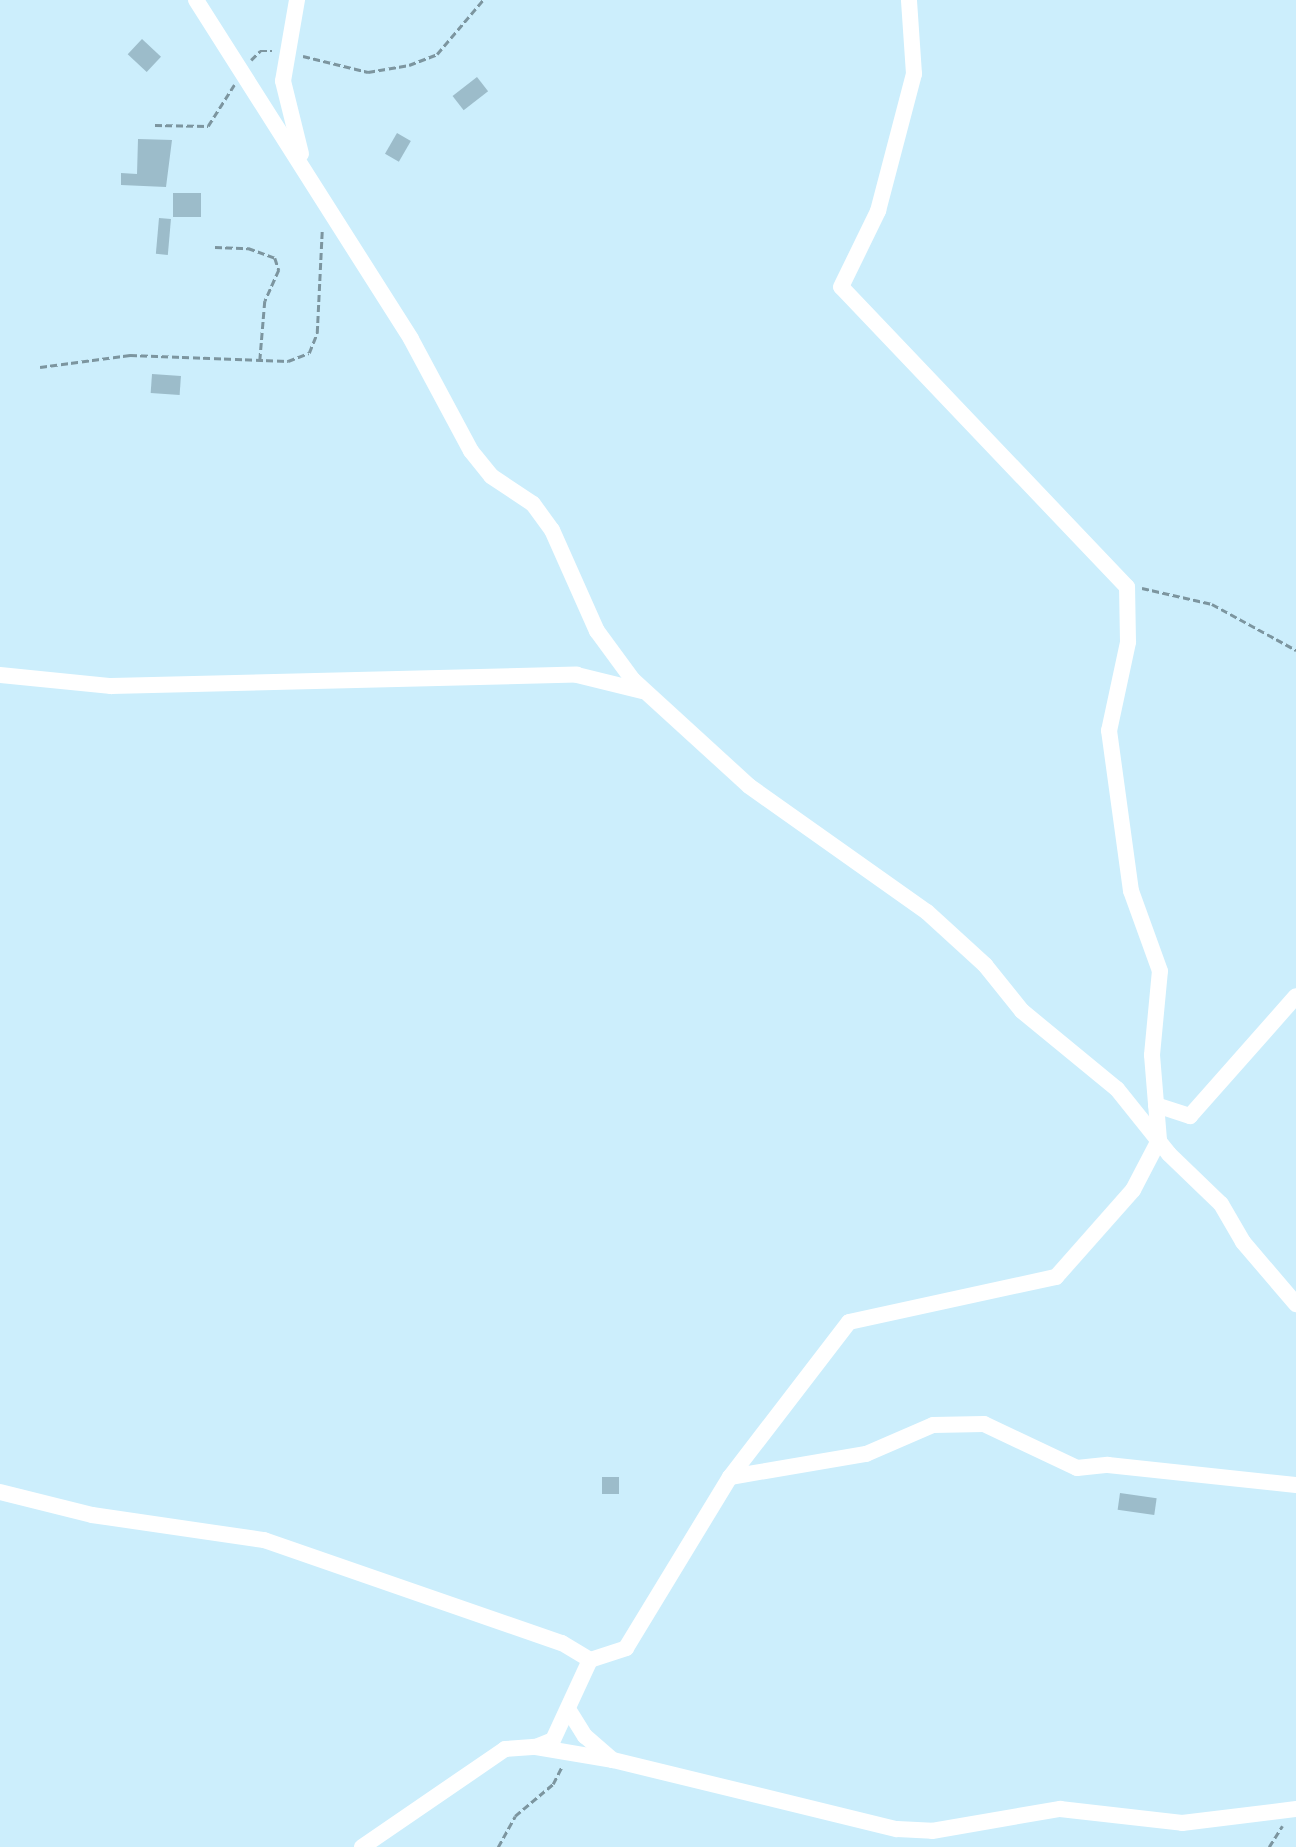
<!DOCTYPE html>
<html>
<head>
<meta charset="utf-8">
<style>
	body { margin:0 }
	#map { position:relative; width:1296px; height:1847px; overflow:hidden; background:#cceefc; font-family:"Source Serif 4",serif }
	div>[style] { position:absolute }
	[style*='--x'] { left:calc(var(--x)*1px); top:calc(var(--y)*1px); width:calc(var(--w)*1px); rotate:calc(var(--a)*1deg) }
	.building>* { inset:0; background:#9cbcca; transform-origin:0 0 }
	.path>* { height:2.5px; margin-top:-1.25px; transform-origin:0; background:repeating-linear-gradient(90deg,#7c959f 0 7px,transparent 0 10.5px) }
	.minor>* { height:16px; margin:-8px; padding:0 8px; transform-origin:8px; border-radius:8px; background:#fff }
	span { translate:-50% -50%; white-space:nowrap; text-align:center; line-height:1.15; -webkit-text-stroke:6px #fff; paint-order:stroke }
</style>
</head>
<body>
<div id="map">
	<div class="building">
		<i style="left:142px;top:39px;width:26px;height:21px;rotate:43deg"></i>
		<i style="left:477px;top:77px;width:18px;height:31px;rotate:52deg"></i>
		<i style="left:397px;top:133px;width:16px;height:24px;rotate:30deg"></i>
		<i style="clip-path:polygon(138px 139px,172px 140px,166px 187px,121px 185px,121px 173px,137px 174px)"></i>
		<i style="left:173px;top:193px;width:28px;height:24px"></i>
		<i style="left:159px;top:218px;width:12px;height:36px;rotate:5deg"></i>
		<i style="left:152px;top:374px;width:29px;height:19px;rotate:4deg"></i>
		<i style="left:602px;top:1477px;width:17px;height:17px"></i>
		<i style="left:1120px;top:1493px;width:37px;height:17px;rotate:8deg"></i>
	</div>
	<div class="path">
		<i style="--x:303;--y:56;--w:67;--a:13.8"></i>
		<i style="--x:368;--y:72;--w:42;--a:-9.7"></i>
		<i style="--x:409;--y:65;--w:30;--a:-21"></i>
		<i style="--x:437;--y:54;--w:71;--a:-49.6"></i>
		<i style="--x:251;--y:60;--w:13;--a:-45"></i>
		<i style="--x:260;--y:51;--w:12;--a:0"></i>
		<i style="--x:155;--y:125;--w:53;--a:1.1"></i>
		<i style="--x:208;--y:126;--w:49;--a:-57.6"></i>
		<i style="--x:215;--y:247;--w:33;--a:2"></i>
		<i style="--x:248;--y:248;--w:29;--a:20"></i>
		<i style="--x:275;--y:258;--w:13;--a:72"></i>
		<i style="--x:279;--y:270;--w:34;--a:114"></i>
		<i style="--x:265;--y:301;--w:59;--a:94.8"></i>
		<i style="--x:40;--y:367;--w:91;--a:-7.6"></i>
		<i style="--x:130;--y:355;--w:158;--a:2.2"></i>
		<i style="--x:288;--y:361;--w:22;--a:-21"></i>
		<i style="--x:309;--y:353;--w:22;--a:-68"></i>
		<i style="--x:317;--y:333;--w:103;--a:-87.2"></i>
		<i style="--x:1142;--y:588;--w:72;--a:12.9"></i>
		<i style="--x:1212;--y:604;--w:96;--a:28.7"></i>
		<i style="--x:498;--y:1847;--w:35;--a:-61"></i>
		<i style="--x:515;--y:1816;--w:50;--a:-40.1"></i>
		<i style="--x:553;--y:1784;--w:20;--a:-63"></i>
		<i style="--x:1269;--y:1847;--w:25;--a:-58"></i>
	</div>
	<div class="minor">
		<i style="--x:196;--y:0;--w:401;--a:57.6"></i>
		<i style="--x:411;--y:339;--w:127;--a:61.8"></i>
		<i style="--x:471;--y:451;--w:32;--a:51"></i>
		<i style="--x:491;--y:476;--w:50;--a:33.7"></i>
		<i style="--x:533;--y:504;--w:32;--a:54"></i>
		<i style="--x:552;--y:530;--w:111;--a:66"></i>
		<i style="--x:597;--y:631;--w:61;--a:53.7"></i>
		<i style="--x:633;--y:680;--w:157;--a:42.4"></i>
		<i style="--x:749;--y:786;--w:218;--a:35.3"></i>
		<i style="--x:927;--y:912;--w:79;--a:42.4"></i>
		<i style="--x:985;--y:965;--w:59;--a:51.2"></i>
		<i style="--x:1022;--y:1011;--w:123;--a:39.4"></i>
		<i style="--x:1117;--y:1089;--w:83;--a:51.3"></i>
		<i style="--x:1169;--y:1154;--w:72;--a:43.9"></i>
		<i style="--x:1221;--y:1204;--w:44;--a:59.9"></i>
		<i style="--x:1243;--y:1242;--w:82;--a:49.5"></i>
		<i style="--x:297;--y:0;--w:82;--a:99.8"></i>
		<i style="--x:283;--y:81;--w:75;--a:76.1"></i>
		<i style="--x:0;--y:675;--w:112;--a:5.7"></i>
		<i style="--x:111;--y:686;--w:466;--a:-1.4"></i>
		<i style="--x:577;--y:675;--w:67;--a:13.8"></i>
		<i style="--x:1156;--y:1105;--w:36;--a:18"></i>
		<i style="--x:1190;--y:1116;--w:160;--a:-48.5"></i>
		<i style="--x:730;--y:1477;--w:195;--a:-52.5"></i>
		<i style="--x:849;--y:1322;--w:212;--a:-12.3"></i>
		<i style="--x:1056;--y:1277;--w:116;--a:-48.5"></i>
		<i style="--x:1133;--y:1190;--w:56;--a:-62.5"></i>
		<i style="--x:1159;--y:1140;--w:85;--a:-94.7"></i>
		<i style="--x:1152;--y:1055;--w:84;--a:-84.6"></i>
		<i style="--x:1160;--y:971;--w:85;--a:-109.9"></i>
		<i style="--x:1131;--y:891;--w:162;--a:-97.8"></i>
		<i style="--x:1109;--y:731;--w:91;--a:-77.9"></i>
		<i style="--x:1128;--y:642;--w:55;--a:-91"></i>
		<i style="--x:1127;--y:587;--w:414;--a:-133.6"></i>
		<i style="--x:841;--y:287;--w:85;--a:-64"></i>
		<i style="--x:878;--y:211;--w:142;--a:-75.3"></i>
		<i style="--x:914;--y:74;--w:74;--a:-93.9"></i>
		<i style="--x:0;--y:1492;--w:95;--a:14"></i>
		<i style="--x:92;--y:1515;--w:174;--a:8.3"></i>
		<i style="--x:264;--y:1540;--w:315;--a:19.1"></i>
		<i style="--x:562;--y:1643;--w:33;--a:31"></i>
		<i style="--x:568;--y:1709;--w:32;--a:58"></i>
		<i style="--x:585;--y:1736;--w:37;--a:41"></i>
		<i style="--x:613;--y:1760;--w:292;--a:13.7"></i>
		<i style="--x:897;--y:1829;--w:35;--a:3"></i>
		<i style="--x:932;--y:1831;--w:130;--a:-9.8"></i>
		<i style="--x:1060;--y:1809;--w:123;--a:6.5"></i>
		<i style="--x:1182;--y:1823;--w:115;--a:-7"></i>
		<i style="--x:536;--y:1747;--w:18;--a:-22"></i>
		<i style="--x:553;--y:1740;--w:88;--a:-65.2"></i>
		<i style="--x:590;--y:1660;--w:38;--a:-18"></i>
		<i style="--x:626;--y:1648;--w:200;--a:-58.7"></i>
		<i style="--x:730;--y:1477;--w:138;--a:-9.6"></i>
		<i style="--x:866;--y:1454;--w:73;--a:-23.4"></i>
		<i style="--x:933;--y:1425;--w:51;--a:-1.1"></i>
		<i style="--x:984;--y:1424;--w:103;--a:25.3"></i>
		<i style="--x:1077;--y:1468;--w:31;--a:-6"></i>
		<i style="--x:1108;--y:1465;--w:189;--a:6.1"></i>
		<i style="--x:362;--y:1847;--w:173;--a:-34.4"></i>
		<i style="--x:505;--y:1749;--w:31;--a:-4"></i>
		<i style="--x:536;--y:1747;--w:77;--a:9.7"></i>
	</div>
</div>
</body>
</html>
